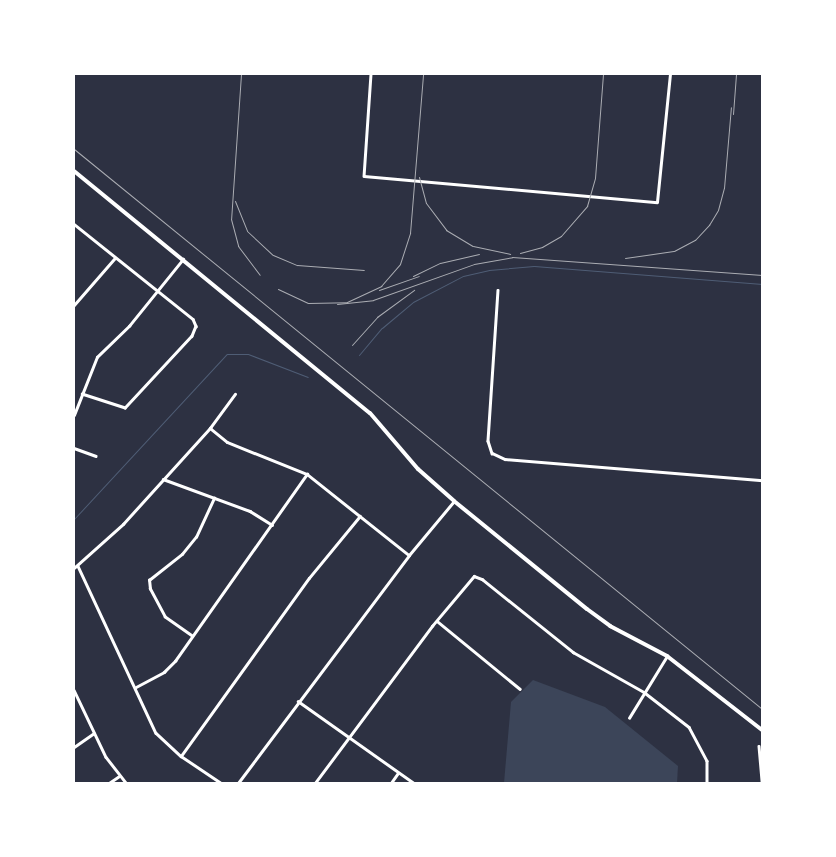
<!DOCTYPE html>
<html>
<head>
<meta charset="utf-8">
<style>
	body { margin:0 }
	#map { position:relative; width:836px; height:857px; overflow:hidden; background:#2d3142; font-family:Literata,serif }
	div>[style] { position:absolute }
	[style*='--x'] { left:calc(var(--x)*1px); top:calc(var(--y)*1px); width:calc(var(--w)*1px); rotate:calc(var(--a)*1deg) }
	.green>* { inset:0; background:#3c4559 }
	.stream>* { height:1px; margin:-0.5px; padding:0 0.5px; transform-origin:0.5px; border-radius:0.5px; background:#4f5d75 }
	.minor>* { height:2.5px; margin:-1.25px; padding:0 1.25px; transform-origin:1.25px; border-radius:1.25px; background:#fff }
	.tertiary>* { height:3px; margin:-1.5px; padding:0 1.5px; transform-origin:1.5px; border-radius:1.5px; background:#fff }
	.secondary>* { height:4px; margin:-2px; padding:0 2px; transform-origin:2px; border-radius:2px; background:#fff }
	.rail>* { height:1px; margin:-0.5px; padding:0 0.5px; transform-origin:0.5px; border-radius:0.5px; background:#abadb3 }
	span { translate:-50% -50%; white-space:nowrap; text-align:center; line-height:1.15; -webkit-text-stroke:5px #fff; paint-order:stroke }
	.frame { position:absolute; inset:0; border:75px solid #fff; pointer-events:none }
</style>
</head>
<body>
<div id="map">
	<div class="green">
		<i style="clip-path:polygon(533px 680px,605px 707px,678px 766px,677px 783px,504px 783px,511px 702px)"></i>
	</div>
	<div class="stream">
		<i style="--x:359;--y:355;--w:35;--a:-50"></i>
		<i style="--x:382;--y:328;--w:40;--a:-40"></i>
		<i style="--x:413;--y:302;--w:56;--a:-27.5"></i>
		<i style="--x:463;--y:276;--w:27;--a:-13"></i>
		<i style="--x:489;--y:270;--w:45;--a:-5.1"></i>
		<i style="--x:534;--y:266;--w:229;--a:4.5"></i>
		<i style="--x:74;--y:519;--w:225;--a:-47.2"></i>
		<i style="--x:227;--y:354;--w:21;--a:0"></i>
		<i style="--x:248;--y:354;--w:64;--a:21"></i>
	</div>
	<div class="minor">
		<i style="--x:371;--y:74;--w:102;--a:93.9"></i>
		<i style="--x:364;--y:176;--w:294;--a:5.1"></i>
		<i style="--x:657;--y:202;--w:129;--a:-84.2"></i>
		<i style="--x:74;--y:224;--w:152;--a:38.6"></i>
		<i style="--x:193;--y:319;--w:8;--a:67"></i>
		<i style="--x:196;--y:326;--w:11;--a:112"></i>
		<i style="--x:192;--y:336;--w:98;--a:132.9"></i>
		<i style="--x:125;--y:408;--w:45;--a:-162"></i>
		<i style="--x:498;--y:290;--w:151;--a:93.8"></i>
		<i style="--x:488;--y:441;--w:13;--a:72"></i>
		<i style="--x:492;--y:453;--w:14;--a:25"></i>
		<i style="--x:505;--y:459;--w:258;--a:4.7"></i>
		<i style="--x:74;--y:305;--w:62;--a:-48.9"></i>
		<i style="--x:74;--y:415;--w:62;--a:-68.4"></i>
		<i style="--x:97;--y:357;--w:45;--a:-44.1"></i>
		<i style="--x:129;--y:326;--w:86;--a:-51.1"></i>
		<i style="--x:210;--y:428;--w:22;--a:39"></i>
		<i style="--x:227;--y:442;--w:86;--a:21.8"></i>
		<i style="--x:307;--y:474;--w:130;--a:38.5"></i>
		<i style="--x:74;--y:448;--w:23;--a:20"></i>
		<i style="--x:163;--y:479;--w:93;--a:20.2"></i>
		<i style="--x:250;--y:511;--w:26;--a:32"></i>
		<i style="--x:78;--y:566;--w:184;--a:65"></i>
		<i style="--x:156;--y:733;--w:34;--a:43"></i>
		<i style="--x:181;--y:756;--w:48;--a:34"></i>
		<i style="--x:74;--y:568;--w:66;--a:-41.9"></i>
		<i style="--x:123;--y:524;--w:130;--a:-47.8"></i>
		<i style="--x:210;--y:428;--w:42;--a:-53.7"></i>
		<i style="--x:437;--y:621;--w:107;--a:39.3"></i>
		<i style="--x:192;--y:636;--w:33;--a:-145"></i>
		<i style="--x:165;--y:617;--w:32;--a:-118"></i>
		<i style="--x:150;--y:589;--w:9;--a:-96"></i>
		<i style="--x:149;--y:580;--w:42;--a:-38.2"></i>
		<i style="--x:182;--y:554;--w:22;--a:-51"></i>
		<i style="--x:196;--y:537;--w:43;--a:-65.2"></i>
		<i style="--x:136;--y:687;--w:32;--a:-28"></i>
		<i style="--x:164;--y:672;--w:16;--a:-45"></i>
		<i style="--x:175;--y:661;--w:229;--a:-54.8"></i>
		<i style="--x:74;--y:690;--w:74;--a:64.5"></i>
		<i style="--x:106;--y:757;--w:33;--a:52"></i>
		<i style="--x:298;--y:701;--w:142;--a:35.3"></i>
		<i style="--x:629;--y:718;--w:73;--a:-58.5"></i>
		<i style="--x:759;--y:746;--w:37;--a:85"></i>
		<i style="--x:74;--y:747;--w:24;--a:-35"></i>
		<i style="--x:181;--y:756;--w:219;--a:-54.3"></i>
		<i style="--x:309;--y:578;--w:80;--a:-50.6"></i>
		<i style="--x:109;--y:783;--w:11;--a:-34"></i>
		<i style="--x:315;--y:783;--w:196;--a:-53.3"></i>
		<i style="--x:432;--y:626;--w:65;--a:-50"></i>
		<i style="--x:474;--y:576;--w:9;--a:21"></i>
		<i style="--x:482;--y:579;--w:117;--a:38.7"></i>
		<i style="--x:573;--y:652;--w:81;--a:29.4"></i>
		<i style="--x:644;--y:692;--w:57;--a:37.9"></i>
		<i style="--x:689;--y:727;--w:38;--a:62"></i>
		<i style="--x:707;--y:761;--w:22;--a:90"></i>
		<i style="--x:391;--y:783;--w:12;--a:-55"></i>
	</div>
	<div class="tertiary">
		<i style="--x:238;--y:783;--w:285;--a:-53.1"></i>
		<i style="--x:409;--y:555;--w:70;--a:-50.2"></i>
	</div>
	<div class="secondary">
		<i style="--x:74;--y:171;--w:382;--a:39.3"></i>
		<i style="--x:370;--y:413;--w:74;--a:49.4"></i>
		<i style="--x:418;--y:469;--w:48;--a:41.6"></i>
		<i style="--x:454;--y:501;--w:171;--a:39.1"></i>
		<i style="--x:587;--y:609;--w:29;--a:36"></i>
		<i style="--x:610;--y:626;--w:64;--a:27.8"></i>
		<i style="--x:667;--y:656;--w:120;--a:37.9"></i>
	</div>
	<div class="rail">
		<i style="--x:241;--y:74;--w:145;--a:93.9"></i>
		<i style="--x:231;--y:219;--w:28;--a:75"></i>
		<i style="--x:238;--y:246;--w:36;--a:53"></i>
		<i style="--x:733;--y:114;--w:40;--a:-85.7"></i>
		<i style="--x:74;--y:149;--w:887;--a:39.14"></i>
		<i style="--x:419;--y:177;--w:27;--a:75"></i>
		<i style="--x:426;--y:203;--w:34;--a:53"></i>
		<i style="--x:446;--y:230;--w:31;--a:31"></i>
		<i style="--x:473;--y:246;--w:38;--a:12"></i>
		<i style="--x:235;--y:201;--w:32;--a:68"></i>
		<i style="--x:247;--y:231;--w:35;--a:43"></i>
		<i style="--x:273;--y:255;--w:26;--a:23"></i>
		<i style="--x:297;--y:265;--w:67;--a:4.3"></i>
		<i style="--x:520;--y:253;--w:23;--a:-15"></i>
		<i style="--x:542;--y:247;--w:22;--a:-30"></i>
		<i style="--x:561;--y:236;--w:40;--a:-49"></i>
		<i style="--x:587;--y:206;--w:29;--a:-74"></i>
		<i style="--x:595;--y:178;--w:104;--a:-85.6"></i>
		<i style="--x:625;--y:258;--w:49;--a:-8.1"></i>
		<i style="--x:674;--y:251;--w:24;--a:-28"></i>
		<i style="--x:695;--y:240;--w:21;--a:-47"></i>
		<i style="--x:709;--y:225;--w:17;--a:-59"></i>
		<i style="--x:718;--y:210;--w:23;--a:-75"></i>
		<i style="--x:724;--y:188;--w:81;--a:-85.1"></i>
		<i style="--x:413;--y:276;--w:30;--a:-26"></i>
		<i style="--x:440;--y:263;--w:40;--a:-13"></i>
		<i style="--x:278;--y:289;--w:33;--a:25"></i>
		<i style="--x:308;--y:303;--w:39;--a:-1"></i>
		<i style="--x:347;--y:302;--w:38;--a:-25"></i>
		<i style="--x:381;--y:286;--w:29;--a:-49"></i>
		<i style="--x:400;--y:264;--w:33;--a:-72"></i>
		<i style="--x:410;--y:233;--w:160;--a:-85.3"></i>
		<i style="--x:379;--y:290;--w:42;--a:-19.3"></i>
		<i style="--x:337;--y:304;--w:36;--a:-6"></i>
		<i style="--x:373;--y:300;--w:107;--a:-19.6"></i>
		<i style="--x:474;--y:264;--w:39;--a:-10"></i>
		<i style="--x:512;--y:257;--w:251;--a:4.1"></i>
		<i style="--x:352;--y:345;--w:38;--a:-48"></i>
		<i style="--x:377;--y:317;--w:46;--a:-36.1"></i>
	</div>
	<div class="frame"></div>
</div>
</body>
</html>
